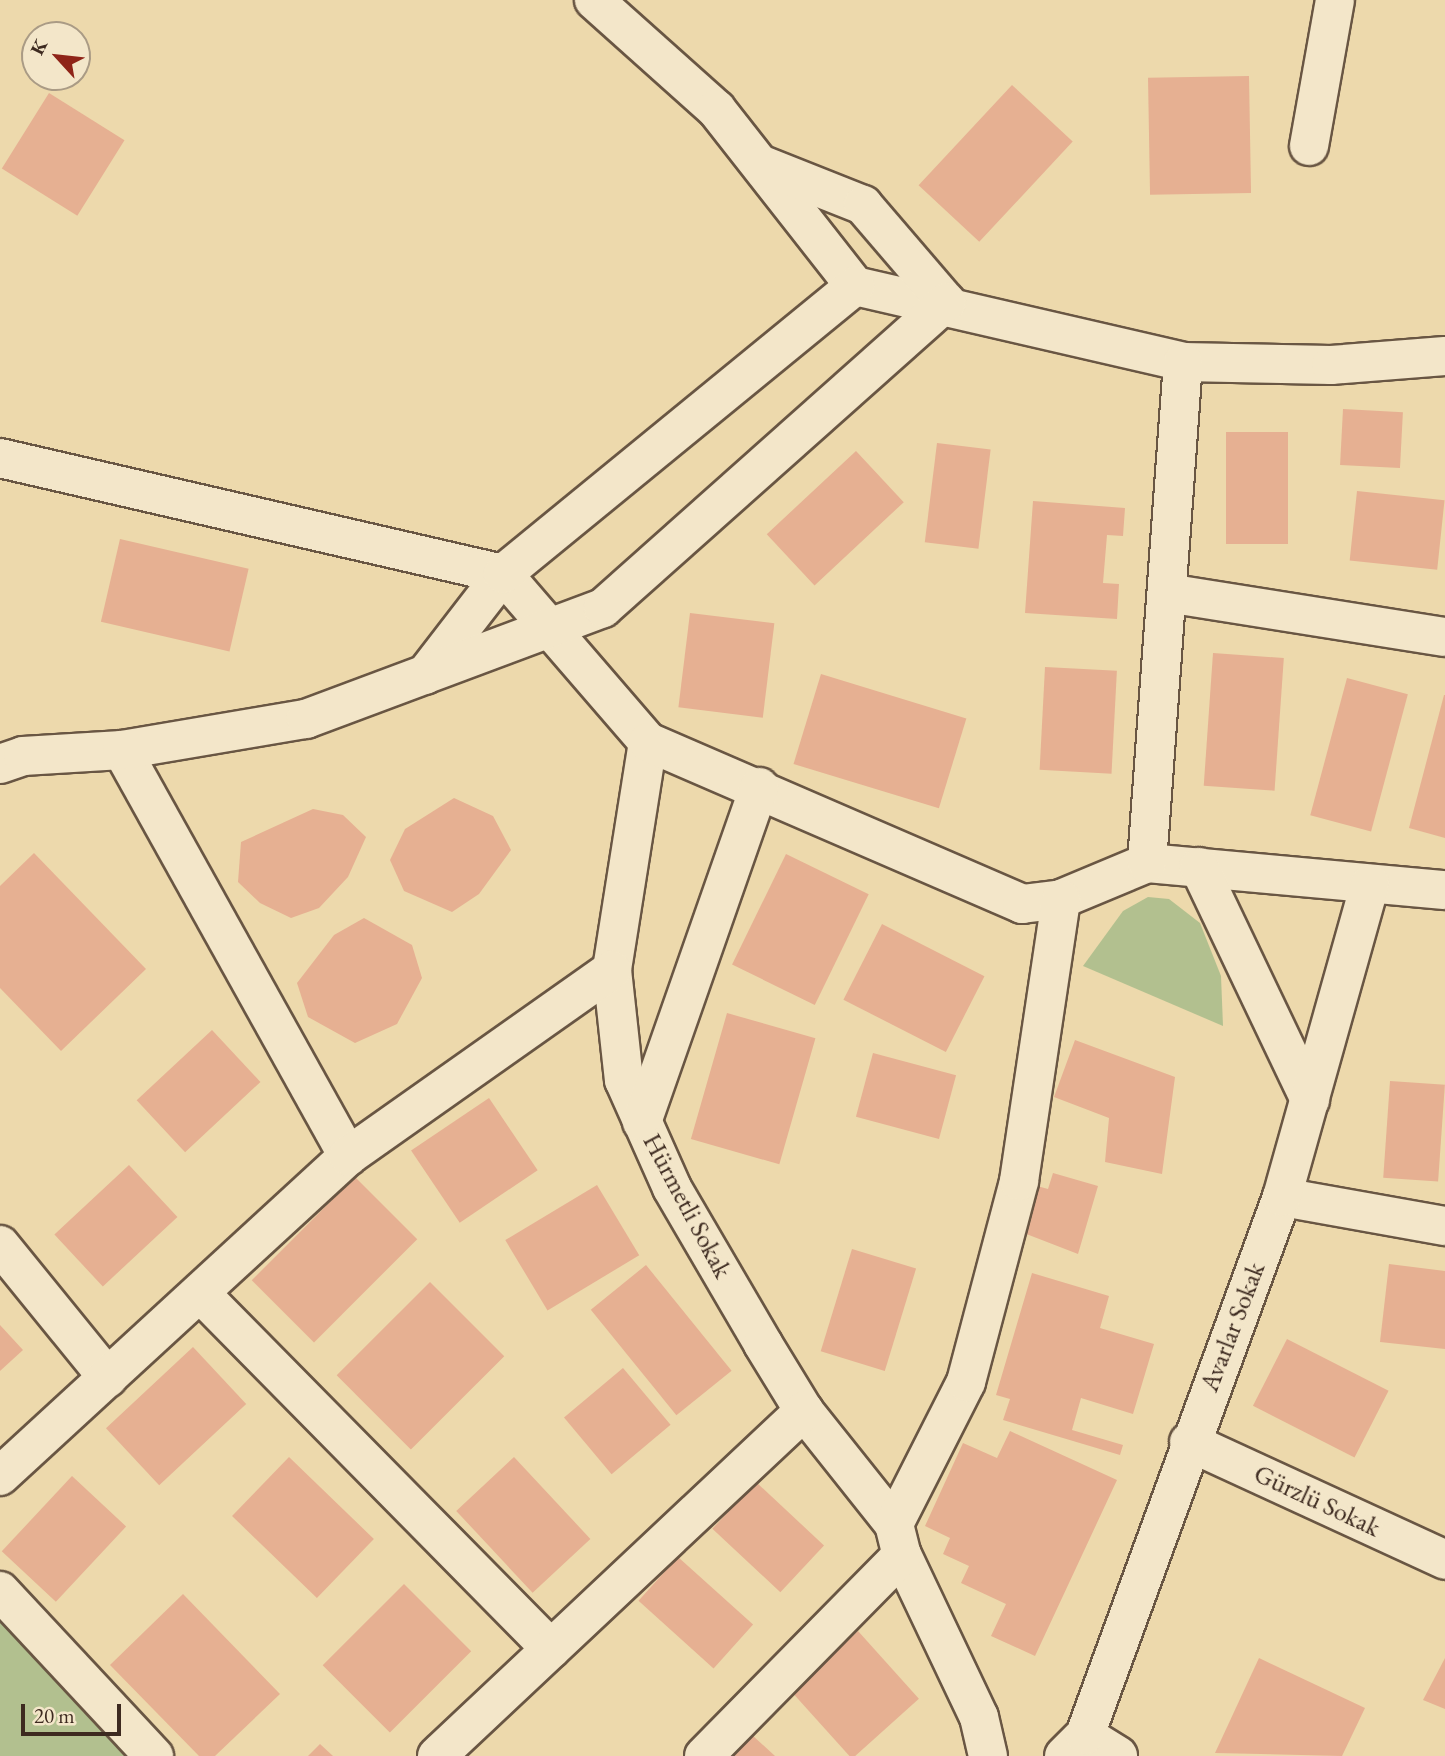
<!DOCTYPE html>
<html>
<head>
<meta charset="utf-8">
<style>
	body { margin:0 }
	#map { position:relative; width:1445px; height:1756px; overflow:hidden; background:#edd9ac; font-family:"EB Garamond",serif }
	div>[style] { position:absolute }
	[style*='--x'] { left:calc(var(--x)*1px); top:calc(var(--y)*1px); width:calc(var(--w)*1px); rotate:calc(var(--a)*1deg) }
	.green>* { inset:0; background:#b2c08f }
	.building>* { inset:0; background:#e6b092; transform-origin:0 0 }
	.roads { filter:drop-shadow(2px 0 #695643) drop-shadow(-2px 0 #695643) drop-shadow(0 2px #695643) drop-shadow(0 -2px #695643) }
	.minor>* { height:38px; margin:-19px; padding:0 19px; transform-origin:19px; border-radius:19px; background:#f3e6c9 }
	span { translate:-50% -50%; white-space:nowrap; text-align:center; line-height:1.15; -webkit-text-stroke:7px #f3e6c9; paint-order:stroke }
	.street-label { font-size:26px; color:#3d2a20 }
	.north { position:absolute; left:21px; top:21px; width:70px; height:70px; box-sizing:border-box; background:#f3e6c9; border:2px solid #aa9b85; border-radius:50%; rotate:297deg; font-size:19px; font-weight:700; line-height:28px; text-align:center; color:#3d2a20 }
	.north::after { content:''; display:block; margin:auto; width:24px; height:32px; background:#8f2418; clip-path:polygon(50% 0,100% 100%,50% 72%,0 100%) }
	.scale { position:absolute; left:21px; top:1704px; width:100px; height:32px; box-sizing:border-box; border:4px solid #3d2a20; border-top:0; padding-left:9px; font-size:21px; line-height:24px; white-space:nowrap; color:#3d2a20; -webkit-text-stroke:5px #f3e6c9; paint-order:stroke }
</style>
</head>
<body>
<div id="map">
	<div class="green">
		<i style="clip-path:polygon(1148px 897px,1169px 899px,1200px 923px,1221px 976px,1223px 1026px,1083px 966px,1123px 911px)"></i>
		<i style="clip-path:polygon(0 1621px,131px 1756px,0 1756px)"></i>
	</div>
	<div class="building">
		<i style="left:1249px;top:76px;width:117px;height:101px;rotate:89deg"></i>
		<i style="left:1012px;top:85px;width:83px;height:137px;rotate:43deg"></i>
		<i style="left:49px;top:93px;width:89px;height:89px;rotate:32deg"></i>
		<i style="left:1343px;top:409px;width:60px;height:56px;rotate:3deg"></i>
		<i style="left:1226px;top:432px;width:62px;height:112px"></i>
		<i style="left:937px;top:443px;width:54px;height:100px;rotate:7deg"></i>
		<i style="left:856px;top:451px;width:70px;height:122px;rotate:47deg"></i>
		<i style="left:1357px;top:491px;width:88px;height:70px;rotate:6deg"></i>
		<i style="clip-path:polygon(1033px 501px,1125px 508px,1123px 536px,1107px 535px,1103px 583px,1119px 584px,1117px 619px,1025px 613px)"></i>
		<i style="left:120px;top:539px;width:132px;height:85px;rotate:13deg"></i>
		<i style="left:690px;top:613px;width:85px;height:95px;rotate:7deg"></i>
		<i style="left:1213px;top:653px;width:71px;height:133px;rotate:4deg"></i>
		<i style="left:1045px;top:667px;width:72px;height:103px;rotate:3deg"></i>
		<i style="left:821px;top:674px;width:152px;height:94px;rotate:17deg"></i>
		<i style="left:1347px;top:678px;width:63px;height:142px;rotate:15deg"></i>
		<i style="clip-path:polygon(1444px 695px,1445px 695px,1445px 838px,1409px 828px)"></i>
		<i style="clip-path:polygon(454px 798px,493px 816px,511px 850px,479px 894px,452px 912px,404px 891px,390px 860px,405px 829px)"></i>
		<i style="clip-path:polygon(313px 809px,343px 815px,366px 837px,348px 877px,319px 908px,291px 918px,260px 903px,238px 882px,241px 842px)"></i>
		<i style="clip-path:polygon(34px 853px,146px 969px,61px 1051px,0 988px,0 886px)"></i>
		<i style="left:786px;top:854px;width:92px;height:123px;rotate:26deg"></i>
		<i style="clip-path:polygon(364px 918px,412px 945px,422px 978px,397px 1024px,355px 1043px,308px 1017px,297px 983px,334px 935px)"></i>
		<i style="left:882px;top:924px;width:115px;height:85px;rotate:27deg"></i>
		<i style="left:727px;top:1013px;width:92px;height:131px;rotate:16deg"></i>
		<i style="left:212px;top:1030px;width:71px;height:103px;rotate:47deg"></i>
		<i style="clip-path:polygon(1075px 1040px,1175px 1077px,1162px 1174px,1105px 1162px,1109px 1118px,1054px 1097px)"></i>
		<i style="left:873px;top:1053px;width:86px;height:66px;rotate:15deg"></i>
		<i style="left:1390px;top:1081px;width:55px;height:97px;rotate:4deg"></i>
		<i style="left:489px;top:1098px;width:87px;height:94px;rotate:56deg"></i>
		<i style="left:129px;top:1165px;width:71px;height:102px;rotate:47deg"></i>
		<i style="clip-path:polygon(1053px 1173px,1098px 1186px,1078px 1254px,1016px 1230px,1030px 1184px,1048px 1189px)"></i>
		<i style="left:355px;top:1177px;width:88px;height:146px;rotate:45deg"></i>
		<i style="left:597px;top:1185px;width:82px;height:107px;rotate:59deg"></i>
		<i style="left:852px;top:1249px;width:67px;height:107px;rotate:17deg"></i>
		<i style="clip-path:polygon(1389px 1264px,1445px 1271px,1445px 1349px,1380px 1342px)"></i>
		<i style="left:646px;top:1265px;width:136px;height:71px;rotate:51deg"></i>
		<i style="clip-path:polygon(1032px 1273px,1109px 1296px,1100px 1328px,1154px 1344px,1133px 1414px,1081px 1398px,1072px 1430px,1123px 1445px,1120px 1455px,1003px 1420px,1010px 1399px,996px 1395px)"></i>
		<i style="left:430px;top:1282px;width:105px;height:132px;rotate:45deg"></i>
		<i style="clip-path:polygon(0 1325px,23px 1350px,0 1371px)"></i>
		<i style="left:1287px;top:1339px;width:114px;height:75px;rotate:27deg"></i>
		<i style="left:193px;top:1347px;width:78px;height:119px;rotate:47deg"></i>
		<i style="left:623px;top:1368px;width:74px;height:77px;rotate:50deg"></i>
		<i style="clip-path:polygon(1010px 1431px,1117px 1480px,1035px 1656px,991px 1636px,1006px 1604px,961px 1583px,969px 1566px,943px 1554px,950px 1538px,925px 1526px,963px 1443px,997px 1458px)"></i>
		<i style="left:289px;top:1457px;width:118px;height:82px;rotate:44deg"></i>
		<i style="left:514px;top:1457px;width:112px;height:79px;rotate:47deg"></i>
		<i style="left:72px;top:1476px;width:74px;height:103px;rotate:43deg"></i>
		<i style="left:756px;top:1482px;width:93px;height:64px;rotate:43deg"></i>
		<i style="left:678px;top:1557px;width:101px;height:59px;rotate:42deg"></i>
		<i style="left:404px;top:1584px;width:95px;height:115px;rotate:45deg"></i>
		<i style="clip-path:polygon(183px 1594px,280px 1694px,215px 1756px,199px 1756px,110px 1665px)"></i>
		<i style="left:858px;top:1631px;width:91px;height:90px;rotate:48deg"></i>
		<i style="clip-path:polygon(1259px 1658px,1365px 1708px,1342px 1756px,1215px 1753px)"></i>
		<i style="clip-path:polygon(1445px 1658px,1445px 1709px,1423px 1700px)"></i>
		<i style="clip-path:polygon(751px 1734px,775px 1756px,731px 1756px)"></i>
		<i style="clip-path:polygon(320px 1744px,333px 1756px,308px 1756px)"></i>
	</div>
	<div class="roads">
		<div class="minor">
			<i style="--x:594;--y:0;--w:164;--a:41.8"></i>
			<i style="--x:716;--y:109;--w:225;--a:51.9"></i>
			<i style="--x:855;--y:286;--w:337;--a:13"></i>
			<i style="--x:1183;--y:362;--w:148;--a:1.2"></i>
			<i style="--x:1331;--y:365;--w:114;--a:-4.5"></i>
			<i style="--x:1309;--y:146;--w:148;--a:-79.9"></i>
			<i style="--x:762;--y:165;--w:109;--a:21.6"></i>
			<i style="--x:863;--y:205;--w:128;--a:49.4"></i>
			<i style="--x:0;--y:458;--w:516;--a:12.99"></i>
			<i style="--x:503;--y:574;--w:222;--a:49.2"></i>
			<i style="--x:648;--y:742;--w:231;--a:99"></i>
			<i style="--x:612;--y:970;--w:111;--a:83.8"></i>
			<i style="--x:624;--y:1080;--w:118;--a:66"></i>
			<i style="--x:672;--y:1188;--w:181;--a:59.7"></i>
			<i style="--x:763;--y:1344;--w:79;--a:58.5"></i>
			<i style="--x:804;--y:1411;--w:144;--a:51.5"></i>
			<i style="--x:894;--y:1524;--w:32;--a:76"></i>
			<i style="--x:902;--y:1555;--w:179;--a:64.6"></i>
			<i style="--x:979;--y:1717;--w:40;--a:77"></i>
			<i style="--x:1167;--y:593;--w:281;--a:9"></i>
			<i style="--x:425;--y:675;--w:128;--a:-52.3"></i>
			<i style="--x:503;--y:574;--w:455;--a:-39.3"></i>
			<i style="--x:648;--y:742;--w:408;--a:23.4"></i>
			<i style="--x:1022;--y:904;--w:39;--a:-7"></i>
			<i style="--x:1061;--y:899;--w:93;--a:-22.7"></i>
			<i style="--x:1147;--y:863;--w:299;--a:5.2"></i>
			<i style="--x:122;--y:750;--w:465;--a:60.9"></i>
			<i style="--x:0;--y:764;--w:24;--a:-19"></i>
			<i style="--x:23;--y:756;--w:99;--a:-3.5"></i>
			<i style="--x:122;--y:750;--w:187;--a:-9.6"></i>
			<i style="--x:306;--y:719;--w:317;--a:-20.5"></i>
			<i style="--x:603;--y:608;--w:460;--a:-41.7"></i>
			<i style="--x:1147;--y:863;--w:502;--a:-85.89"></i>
			<i style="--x:1199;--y:867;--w:258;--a:64.5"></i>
			<i style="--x:642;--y:1122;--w:355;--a:-70.7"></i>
			<i style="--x:1282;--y:1197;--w:166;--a:10.1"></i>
			<i style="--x:0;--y:1245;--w:171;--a:50.9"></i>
			<i style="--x:202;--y:1295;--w:497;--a:45.4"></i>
			<i style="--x:1189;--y:1442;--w:282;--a:24.7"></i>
			<i style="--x:0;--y:1476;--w:473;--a:-42.6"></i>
			<i style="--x:348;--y:1156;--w:323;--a:-35.2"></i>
			<i style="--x:894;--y:1524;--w:159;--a:-63.1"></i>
			<i style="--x:966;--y:1382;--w:208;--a:-75.2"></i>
			<i style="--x:1019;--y:1181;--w:285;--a:-81.5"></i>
			<i style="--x:0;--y:1591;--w:226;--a:47"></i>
			<i style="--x:1085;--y:1735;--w:39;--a:32"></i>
			<i style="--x:437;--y:1756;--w:504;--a:-43.23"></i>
			<i style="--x:704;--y:1756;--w:282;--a:-45.4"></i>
			<i style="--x:1064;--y:1756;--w:30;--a:-45"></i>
			<i style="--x:1085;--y:1735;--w:573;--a:-69.89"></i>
			<i style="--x:1282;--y:1197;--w:325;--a:-74.3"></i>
		</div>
	</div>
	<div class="street-label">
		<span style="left:687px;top:1206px;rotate:62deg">Hürmetli Sokak</span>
		<span style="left:1233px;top:1327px;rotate:-69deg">Avarlar Sokak</span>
		<span style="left:1317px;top:1501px;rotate:25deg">Gürzlü Sokak</span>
	</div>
	<div class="north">K</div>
	<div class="scale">20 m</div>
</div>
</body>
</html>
